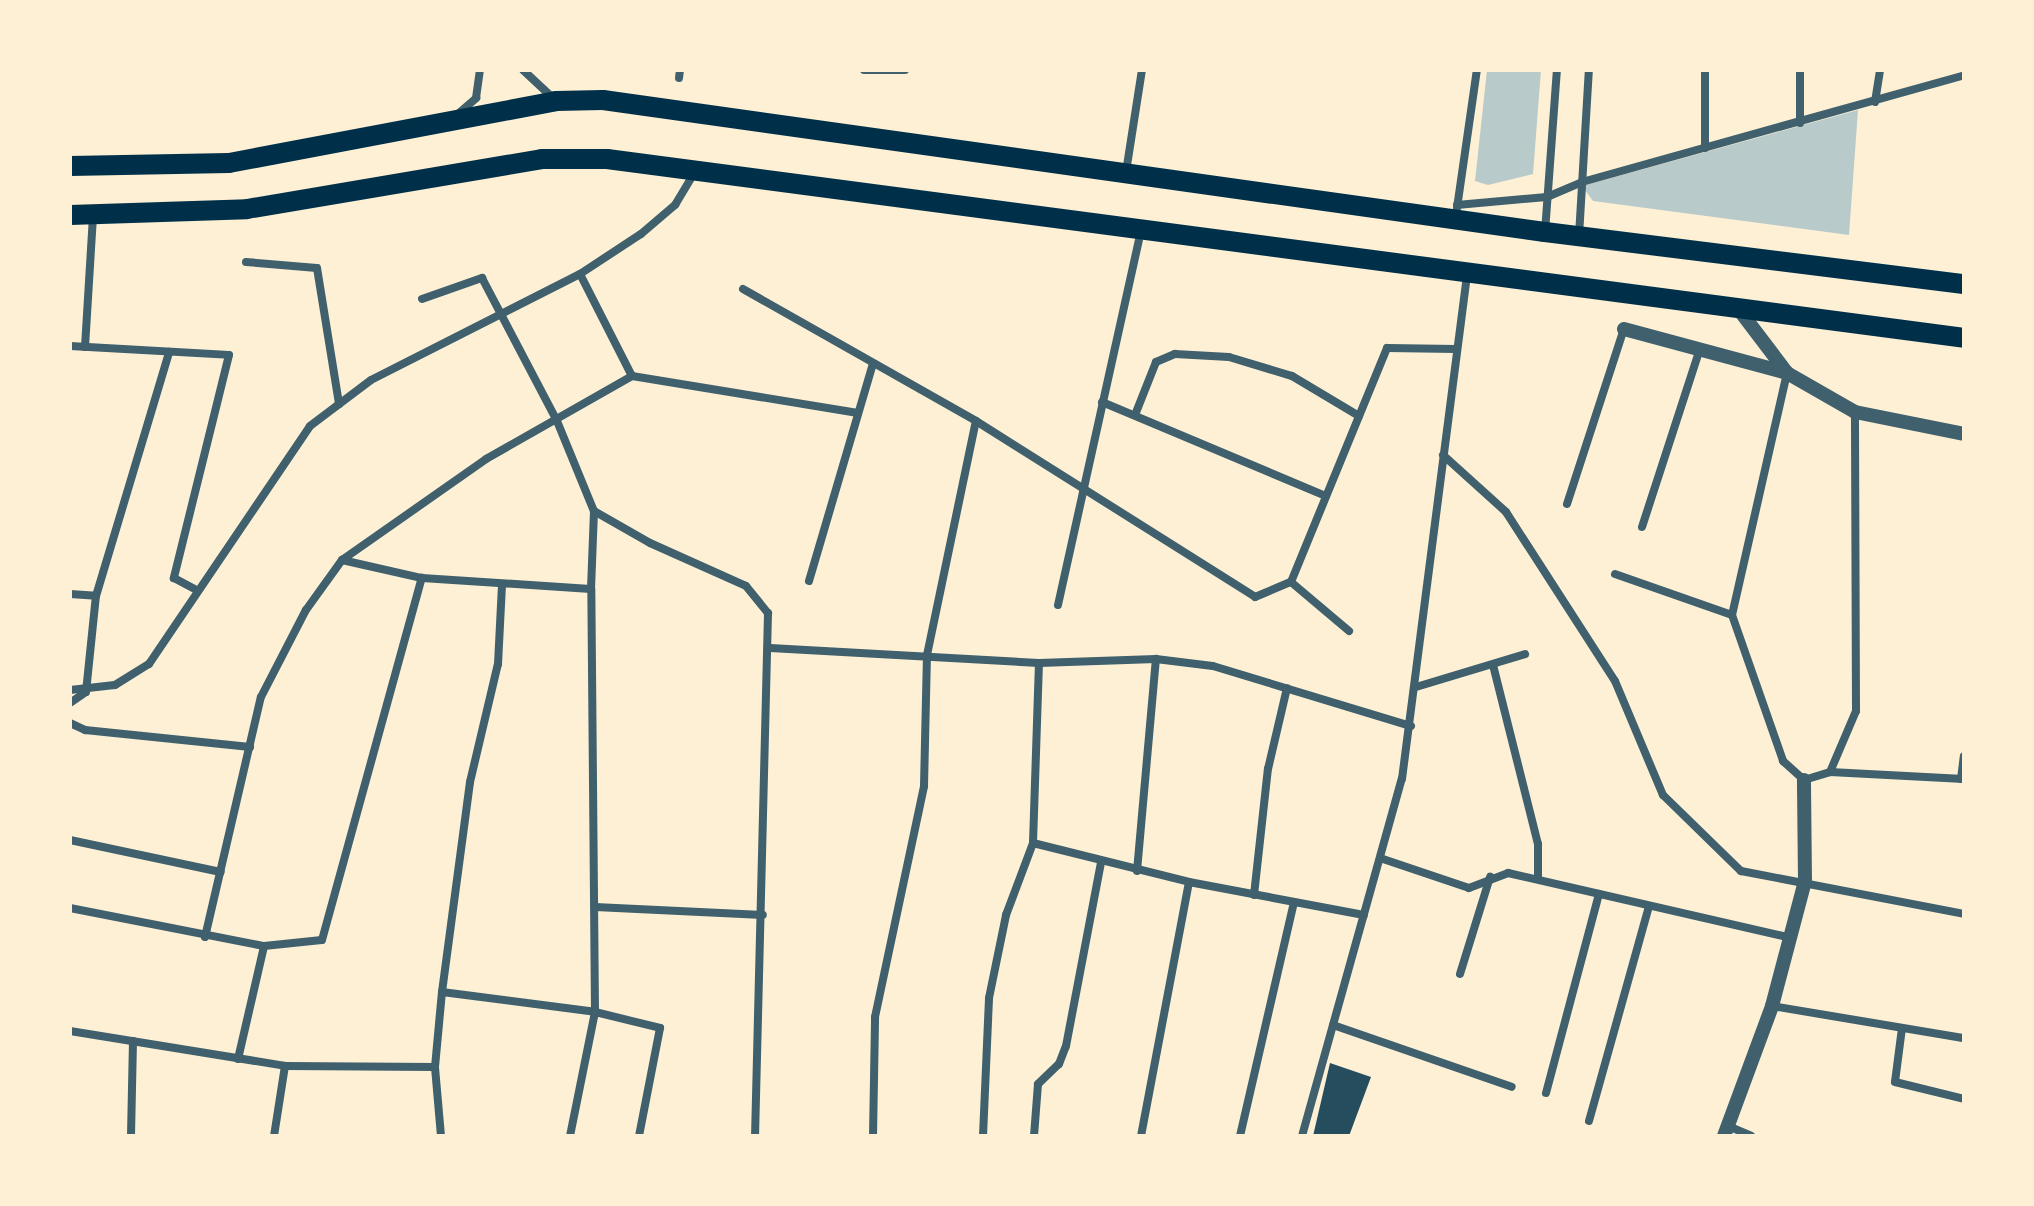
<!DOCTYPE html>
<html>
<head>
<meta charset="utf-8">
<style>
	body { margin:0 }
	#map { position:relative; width:2034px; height:1206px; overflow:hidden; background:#fdf0d5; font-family:Cabin,sans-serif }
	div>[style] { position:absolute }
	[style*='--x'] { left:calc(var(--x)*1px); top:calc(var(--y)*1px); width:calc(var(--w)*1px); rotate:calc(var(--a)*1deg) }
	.green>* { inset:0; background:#b9caca }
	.building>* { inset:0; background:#264d5e }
	.minor>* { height:8px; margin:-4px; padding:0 4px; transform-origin:4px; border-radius:4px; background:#3f606c }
	.tertiary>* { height:14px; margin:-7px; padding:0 7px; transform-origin:7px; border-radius:7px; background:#3f606c }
	.primary>* { height:20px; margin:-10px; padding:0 10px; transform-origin:10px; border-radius:10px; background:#003049 }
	span { translate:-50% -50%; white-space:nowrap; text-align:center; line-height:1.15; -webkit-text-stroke:6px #fdf0d5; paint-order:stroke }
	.frame { position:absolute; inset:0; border:72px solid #fdf0d5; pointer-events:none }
</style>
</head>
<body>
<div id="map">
	<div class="green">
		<i style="clip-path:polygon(1487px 70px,1541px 70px,1533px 174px,1488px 185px,1475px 181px)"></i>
		<i style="clip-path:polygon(1858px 110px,1849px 235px,1593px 201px,1582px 186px)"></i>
	</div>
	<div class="building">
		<i style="clip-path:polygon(1330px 1063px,1371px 1077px,1349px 1136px,1313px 1136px)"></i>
	</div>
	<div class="minor">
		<i style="--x:523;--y:70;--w:41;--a:43"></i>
		<i style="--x:864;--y:70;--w:41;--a:0"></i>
		<i style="--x:1705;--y:70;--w:78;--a:90"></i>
		<i style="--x:679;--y:78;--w:8;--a:-83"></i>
		<i style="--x:1875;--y:102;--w:32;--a:-81"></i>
		<i style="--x:459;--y:113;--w:23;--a:-41"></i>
		<i style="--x:476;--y:98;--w:28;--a:-82"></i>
		<i style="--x:1800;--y:123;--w:53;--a:-90"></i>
		<i style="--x:1126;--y:172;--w:103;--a:-81.1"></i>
		<i style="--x:1457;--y:205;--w:90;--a:-5.1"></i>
		<i style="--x:1547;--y:197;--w:38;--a:-23"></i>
		<i style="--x:1582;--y:182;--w:397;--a:-15.6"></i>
		<i style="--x:1457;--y:208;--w:139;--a:-81.8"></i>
		<i style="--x:1545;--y:232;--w:162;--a:-85.8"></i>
		<i style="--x:1579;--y:236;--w:166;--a:-86.6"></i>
		<i style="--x:246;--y:262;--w:71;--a:4.8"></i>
		<i style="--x:317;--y:268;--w:138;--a:80.8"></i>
		<i style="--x:580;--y:274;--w:114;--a:63"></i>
		<i style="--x:743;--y:289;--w:268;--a:29.5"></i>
		<i style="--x:976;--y:421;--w:330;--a:32.2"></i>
		<i style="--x:1255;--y:597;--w:39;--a:-23"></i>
		<i style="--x:422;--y:299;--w:64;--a:-19.3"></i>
		<i style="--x:482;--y:278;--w:161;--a:62.3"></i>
		<i style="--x:557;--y:421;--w:97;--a:67.7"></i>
		<i style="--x:594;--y:511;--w:64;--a:29.7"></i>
		<i style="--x:650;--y:543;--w:105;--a:24.1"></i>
		<i style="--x:746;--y:586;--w:35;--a:51"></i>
		<i style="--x:768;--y:613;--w:523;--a:91.42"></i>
		<i style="--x:70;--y:346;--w:159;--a:3.2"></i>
		<i style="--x:229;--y:355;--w:230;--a:103.9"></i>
		<i style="--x:174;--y:578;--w:26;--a:28"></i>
		<i style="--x:85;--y:347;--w:130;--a:-86.5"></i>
		<i style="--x:1787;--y:373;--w:248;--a:102.8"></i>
		<i style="--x:1732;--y:615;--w:155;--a:70.7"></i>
		<i style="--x:1783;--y:761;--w:28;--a:42"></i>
		<i style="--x:1804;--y:780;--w:27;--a:-17"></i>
		<i style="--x:1830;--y:772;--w:66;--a:-66.9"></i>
		<i style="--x:1856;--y:711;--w:299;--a:-90.2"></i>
		<i style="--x:1102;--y:402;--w:243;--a:22.8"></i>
		<i style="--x:1135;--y:415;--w:57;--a:-68.4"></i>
		<i style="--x:1156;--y:362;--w:21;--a:-23"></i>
		<i style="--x:1175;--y:354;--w:54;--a:3.2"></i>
		<i style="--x:1229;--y:357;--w:66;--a:16.8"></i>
		<i style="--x:1292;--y:376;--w:78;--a:30.8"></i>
		<i style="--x:1443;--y:455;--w:85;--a:42.1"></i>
		<i style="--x:1506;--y:512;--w:201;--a:57.2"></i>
		<i style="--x:1615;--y:681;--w:124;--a:67.2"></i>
		<i style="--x:1663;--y:795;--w:109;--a:44.3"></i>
		<i style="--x:1741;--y:871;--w:227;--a:10.9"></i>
		<i style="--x:1567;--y:504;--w:184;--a:-72"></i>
		<i style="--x:1642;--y:527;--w:187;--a:-72"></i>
		<i style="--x:342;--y:560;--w:82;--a:12.7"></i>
		<i style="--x:422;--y:578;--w:169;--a:3.7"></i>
		<i style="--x:1615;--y:574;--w:124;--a:19.3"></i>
		<i style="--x:809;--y:581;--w:227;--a:-73.6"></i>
		<i style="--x:1291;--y:582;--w:253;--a:-67.7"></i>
		<i style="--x:1387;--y:348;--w:69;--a:0.8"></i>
		<i style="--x:1291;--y:582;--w:76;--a:40.2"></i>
		<i style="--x:70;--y:594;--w:26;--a:4"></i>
		<i style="--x:1058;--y:605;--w:383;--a:-77.5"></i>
		<i style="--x:770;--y:648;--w:269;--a:3.2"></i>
		<i style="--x:1039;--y:663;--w:117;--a:-2"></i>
		<i style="--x:1156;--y:659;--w:57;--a:7"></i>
		<i style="--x:1213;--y:666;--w:207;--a:16.9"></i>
		<i style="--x:1493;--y:665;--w:185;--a:75.9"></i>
		<i style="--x:1538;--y:844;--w:35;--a:90"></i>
		<i style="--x:1416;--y:687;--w:114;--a:-16.8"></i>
		<i style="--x:70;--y:690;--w:45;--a:-6.3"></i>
		<i style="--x:115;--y:685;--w:40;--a:-32"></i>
		<i style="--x:149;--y:664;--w:287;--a:-55.9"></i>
		<i style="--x:310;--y:426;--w:76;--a:-37"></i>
		<i style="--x:371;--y:380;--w:234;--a:-26.9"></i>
		<i style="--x:580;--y:274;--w:73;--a:-33.3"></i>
		<i style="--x:641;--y:234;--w:45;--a:-40.5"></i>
		<i style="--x:675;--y:205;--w:37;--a:-59"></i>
		<i style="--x:70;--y:703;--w:19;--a:-35"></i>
		<i style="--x:86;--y:692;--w:97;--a:-84.1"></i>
		<i style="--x:96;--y:596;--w:255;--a:-73.3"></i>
		<i style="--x:70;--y:723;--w:17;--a:25"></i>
		<i style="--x:85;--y:730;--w:166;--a:5.9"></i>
		<i style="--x:1830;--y:772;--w:134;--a:3"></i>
		<i style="--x:1961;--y:779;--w:23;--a:-83"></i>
		<i style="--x:70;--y:840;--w:154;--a:12"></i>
		<i style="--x:1033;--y:843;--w:161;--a:14"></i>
		<i style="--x:1189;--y:882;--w:178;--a:10.7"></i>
		<i style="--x:1380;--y:858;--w:94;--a:18.6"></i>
		<i style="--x:1469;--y:888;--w:42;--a:-21"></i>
		<i style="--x:1508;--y:873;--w:290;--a:12.9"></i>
		<i style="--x:1137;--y:871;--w:213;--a:-84.9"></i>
		<i style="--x:1254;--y:895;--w:127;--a:-83.7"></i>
		<i style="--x:1268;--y:769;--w:83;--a:-76.8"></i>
		<i style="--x:595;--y:907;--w:168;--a:2.7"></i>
		<i style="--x:70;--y:908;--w:198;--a:11.1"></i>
		<i style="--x:264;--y:946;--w:58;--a:-5.9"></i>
		<i style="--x:322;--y:940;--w:376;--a:-74.6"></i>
		<i style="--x:205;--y:937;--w:246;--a:-76.9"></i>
		<i style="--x:261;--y:697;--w:98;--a:-62.7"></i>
		<i style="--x:306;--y:610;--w:62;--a:-54.2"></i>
		<i style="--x:342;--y:560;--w:176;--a:-35"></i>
		<i style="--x:486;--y:459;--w:168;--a:-29.6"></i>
		<i style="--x:632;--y:376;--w:229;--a:9.3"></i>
		<i style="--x:1460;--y:974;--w:102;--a:-72.8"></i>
		<i style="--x:442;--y:992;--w:154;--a:7.4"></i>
		<i style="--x:595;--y:1012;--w:67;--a:13.8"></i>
		<i style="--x:660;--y:1028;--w:110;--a:101"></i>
		<i style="--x:1772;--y:1006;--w:195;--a:9.5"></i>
		<i style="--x:1333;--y:1025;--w:189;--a:19.1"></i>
		<i style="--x:1902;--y:1028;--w:54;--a:97.4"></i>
		<i style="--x:1895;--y:1082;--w:71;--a:13.8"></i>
		<i style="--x:70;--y:1031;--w:218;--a:9.2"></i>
		<i style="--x:285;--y:1066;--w:150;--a:0.4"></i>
		<i style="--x:238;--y:1059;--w:116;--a:-77"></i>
		<i style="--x:1546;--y:1093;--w:206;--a:-75.1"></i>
		<i style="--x:1589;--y:1121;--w:223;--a:-74.4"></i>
		<i style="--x:1728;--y:1126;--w:25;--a:23"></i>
		<i style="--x:131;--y:1136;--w:95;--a:-88.8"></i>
		<i style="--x:274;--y:1136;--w:71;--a:-81.1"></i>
		<i style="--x:441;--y:1136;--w:69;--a:-95"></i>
		<i style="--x:435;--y:1067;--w:75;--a:-84.7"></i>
		<i style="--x:442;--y:992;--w:212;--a:-82.4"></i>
		<i style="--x:470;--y:782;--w:121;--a:-76.7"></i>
		<i style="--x:498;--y:664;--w:79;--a:-87.1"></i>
		<i style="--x:570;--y:1136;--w:126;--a:-78.6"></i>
		<i style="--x:595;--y:1012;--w:423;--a:-90.5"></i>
		<i style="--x:591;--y:589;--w:78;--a:-87.8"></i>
		<i style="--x:873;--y:1136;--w:119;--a:-89"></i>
		<i style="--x:875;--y:1017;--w:236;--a:-78"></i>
		<i style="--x:924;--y:786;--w:131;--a:-88.7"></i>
		<i style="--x:927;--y:655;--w:239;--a:-78.2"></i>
		<i style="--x:983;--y:1136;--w:138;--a:-87.5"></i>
		<i style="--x:989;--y:998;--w:85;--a:-78.4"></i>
		<i style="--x:1006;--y:915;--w:77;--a:-69.4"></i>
		<i style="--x:1033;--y:843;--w:180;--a:-88.1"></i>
		<i style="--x:1034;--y:1136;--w:52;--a:-85.6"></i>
		<i style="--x:1038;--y:1084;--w:29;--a:-44"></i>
		<i style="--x:1059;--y:1064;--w:19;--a:-69"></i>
		<i style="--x:1066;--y:1046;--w:187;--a:-79.2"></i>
		<i style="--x:1141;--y:1136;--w:258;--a:-79.3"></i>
		<i style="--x:1240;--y:1136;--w:240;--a:-77"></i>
		<i style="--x:1302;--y:1136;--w:371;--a:-74.4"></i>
		<i style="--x:1402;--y:779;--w:508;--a:-82.65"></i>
	</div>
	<div class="tertiary">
		<i style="--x:1740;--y:311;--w:78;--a:52.8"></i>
		<i style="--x:1787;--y:373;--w:78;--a:29.8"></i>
		<i style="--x:1855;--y:412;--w:111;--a:11.4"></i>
		<i style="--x:1624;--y:329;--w:169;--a:15.1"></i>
		<i style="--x:1724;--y:1136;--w:139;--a:-69.7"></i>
		<i style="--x:1772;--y:1006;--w:129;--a:-75.2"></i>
		<i style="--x:1805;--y:881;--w:101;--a:-90.6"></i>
	</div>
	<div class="primary">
		<i style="--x:70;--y:166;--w:159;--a:-1.1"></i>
		<i style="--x:229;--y:163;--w:333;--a:-10.7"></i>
		<i style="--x:556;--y:101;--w:47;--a:-1.2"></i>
		<i style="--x:603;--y:100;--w:951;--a:7.98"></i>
		<i style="--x:1545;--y:232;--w:422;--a:7.1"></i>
		<i style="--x:70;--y:215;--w:177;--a:-1.9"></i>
		<i style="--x:247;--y:209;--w:299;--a:-9.6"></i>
		<i style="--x:542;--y:159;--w:65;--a:0"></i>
		<i style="--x:607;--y:159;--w:1369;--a:7.51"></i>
	</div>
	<div class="frame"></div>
</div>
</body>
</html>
